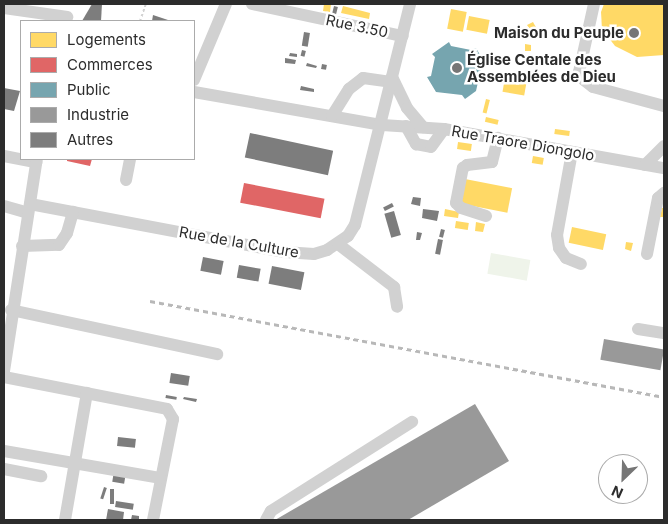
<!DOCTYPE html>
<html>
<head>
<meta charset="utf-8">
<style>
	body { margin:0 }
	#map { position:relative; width:668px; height:524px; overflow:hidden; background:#fff; font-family:Inter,sans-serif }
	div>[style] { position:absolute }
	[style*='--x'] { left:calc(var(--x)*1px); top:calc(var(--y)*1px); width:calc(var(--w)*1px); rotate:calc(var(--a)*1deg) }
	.green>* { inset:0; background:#eff4ea; transform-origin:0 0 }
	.homes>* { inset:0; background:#ffd966; transform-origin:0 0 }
	.shops>* { inset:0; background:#e06666; transform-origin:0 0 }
	.public>* { inset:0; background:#76a5af }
	.industry>* { inset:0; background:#999; transform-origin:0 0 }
	.building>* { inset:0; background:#7d7d7d; transform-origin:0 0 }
	.path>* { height:2px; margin-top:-1px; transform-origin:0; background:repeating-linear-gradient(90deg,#d1d1d1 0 2.5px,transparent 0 5px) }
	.minor>* { height:12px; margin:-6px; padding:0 6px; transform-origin:6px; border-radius:6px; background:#d1d1d1 }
	.rail>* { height:3px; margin-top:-1.5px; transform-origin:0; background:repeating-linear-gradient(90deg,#b8b8b8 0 5px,transparent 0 9px) }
	.dots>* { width:14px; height:14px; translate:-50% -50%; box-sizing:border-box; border:2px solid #fff; border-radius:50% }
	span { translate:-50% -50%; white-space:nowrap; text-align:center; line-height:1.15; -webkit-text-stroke:5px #fff; paint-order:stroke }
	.street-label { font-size:15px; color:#2c2c2c }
	.poi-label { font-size:15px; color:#2c2c2c; font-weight:700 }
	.right { translate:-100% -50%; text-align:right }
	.left { translate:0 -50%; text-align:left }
	.frame { position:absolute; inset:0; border:5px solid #2c2c2c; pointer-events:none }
	.legend { position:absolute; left:20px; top:20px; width:175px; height:140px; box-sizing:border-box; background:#fff; border:1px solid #ababab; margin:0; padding:6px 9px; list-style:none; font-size:15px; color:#2c2c2c }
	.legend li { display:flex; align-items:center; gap:10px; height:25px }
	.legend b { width:25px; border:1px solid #ababab }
	.north { position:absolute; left:598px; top:454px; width:50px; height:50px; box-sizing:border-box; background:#fff; border:1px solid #ababab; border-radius:50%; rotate:204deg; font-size:14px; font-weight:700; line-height:20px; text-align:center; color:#2c2c2c }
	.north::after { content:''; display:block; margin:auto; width:18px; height:22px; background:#767676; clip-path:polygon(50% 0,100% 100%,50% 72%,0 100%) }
</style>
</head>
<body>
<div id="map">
	<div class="green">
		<i style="left:491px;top:253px;width:40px;height:21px;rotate:10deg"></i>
	</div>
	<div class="homes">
		<i style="clip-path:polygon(324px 4px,331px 4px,330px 12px,323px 11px)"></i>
		<i style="clip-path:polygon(604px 4px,664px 4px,664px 55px,637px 57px,615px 46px,602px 29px,601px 12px)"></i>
		<i style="clip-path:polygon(343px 6px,370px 13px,369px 19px,341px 13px)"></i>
		<i style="left:451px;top:9px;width:16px;height:20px;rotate:11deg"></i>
		<i style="left:469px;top:16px;width:21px;height:14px;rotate:11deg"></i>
		<i style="clip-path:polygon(533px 22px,537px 29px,532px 32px,527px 25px)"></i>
		<i style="clip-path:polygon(525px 44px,531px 45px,531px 51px,525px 51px)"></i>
		<i style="left:506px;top:72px;width:22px;height:20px;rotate:10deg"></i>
		<i style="left:486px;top:99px;width:4px;height:14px;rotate:14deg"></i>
		<i style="left:486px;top:117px;width:13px;height:5px;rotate:13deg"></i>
		<i style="left:555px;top:129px;width:15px;height:5px;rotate:8deg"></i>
		<i style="left:458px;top:142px;width:14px;height:7px;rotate:8deg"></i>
		<i style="left:533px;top:156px;width:11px;height:7px;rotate:10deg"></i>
		<i style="left:465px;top:179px;width:48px;height:25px;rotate:11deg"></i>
		<i style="clip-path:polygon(662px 208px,664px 208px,664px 217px,660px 217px)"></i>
		<i style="clip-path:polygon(445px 209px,459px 212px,458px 218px,444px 216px)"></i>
		<i style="left:456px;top:221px;width:13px;height:7px;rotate:9deg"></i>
		<i style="clip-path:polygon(476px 222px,485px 224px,483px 232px,475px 231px)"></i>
		<i style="left:572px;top:227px;width:35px;height:16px;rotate:12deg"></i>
		<i style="clip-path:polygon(626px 242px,633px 243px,631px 251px,625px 249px)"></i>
	</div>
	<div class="shops">
		<i style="clip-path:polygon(67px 159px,92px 159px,90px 166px,67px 161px)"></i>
		<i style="left:244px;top:183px;width:82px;height:20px;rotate:11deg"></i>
	</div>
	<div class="public">
		<i style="clip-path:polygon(449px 42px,451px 46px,471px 50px,476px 48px,483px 60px,476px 91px,465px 99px,462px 95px,436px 92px,427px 77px,431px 76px,435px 57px,432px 54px)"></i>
	</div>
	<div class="industry">
		<i style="left:604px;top:339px;width:61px;height:21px;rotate:10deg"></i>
		<i style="clip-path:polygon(475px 404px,509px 461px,408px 520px,275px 520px)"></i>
	</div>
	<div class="building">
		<i style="clip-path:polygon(92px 4px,102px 4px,101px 21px,82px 21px)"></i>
		<i style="left:334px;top:6px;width:4px;height:8px;rotate:14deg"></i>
		<i style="clip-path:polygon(153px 15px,171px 21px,152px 21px)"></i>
		<i style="left:304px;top:32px;width:6px;height:14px;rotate:9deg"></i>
		<i style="left:302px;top:50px;width:4px;height:6px;rotate:14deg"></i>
		<i style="clip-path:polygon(290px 53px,297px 54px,297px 57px,289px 56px)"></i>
		<i style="clip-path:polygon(285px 58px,296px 60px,295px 64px,285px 63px)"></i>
		<i style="clip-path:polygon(307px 63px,317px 66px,316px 68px,306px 66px)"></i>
		<i style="left:322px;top:64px;width:5px;height:5px;rotate:11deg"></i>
		<i style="clip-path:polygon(301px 86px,314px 89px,314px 92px,300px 90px)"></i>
		<i style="clip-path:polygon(4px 88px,20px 91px,14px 111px,4px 109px)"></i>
		<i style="left:250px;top:133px;width:85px;height:25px;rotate:12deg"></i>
		<i style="clip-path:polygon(413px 197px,421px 198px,420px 206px,411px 204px)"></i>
		<i style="left:392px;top:203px;width:4px;height:10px;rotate:63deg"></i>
		<i style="clip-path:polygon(423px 209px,439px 211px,437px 221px,422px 218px)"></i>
		<i style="left:394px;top:211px;width:25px;height:10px;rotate:74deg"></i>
		<i style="left:441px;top:229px;width:4px;height:8px;rotate:14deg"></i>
		<i style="clip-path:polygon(417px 232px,422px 233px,420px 240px,416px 240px)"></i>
		<i style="left:438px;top:239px;width:5px;height:15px;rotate:11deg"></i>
		<i style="left:203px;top:257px;width:21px;height:14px;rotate:11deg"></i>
		<i style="left:239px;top:265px;width:22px;height:13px;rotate:10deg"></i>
		<i style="left:272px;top:266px;width:33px;height:18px;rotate:11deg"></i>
		<i style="left:171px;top:373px;width:19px;height:10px;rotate:9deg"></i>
		<i style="left:166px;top:395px;width:11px;height:3px;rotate:10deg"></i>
		<i style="clip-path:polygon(184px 397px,197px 399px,196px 402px,183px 399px)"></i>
		<i style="left:118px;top:437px;width:18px;height:9px;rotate:6deg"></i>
		<i style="left:114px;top:471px;width:12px;height:11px;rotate:9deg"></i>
		<i style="left:104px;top:487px;width:3px;height:12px;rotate:18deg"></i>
		<i style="left:110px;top:489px;width:4px;height:15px"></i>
		<i style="left:116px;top:501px;width:18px;height:6px;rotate:9deg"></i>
		<i style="clip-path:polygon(108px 509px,124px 512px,123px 520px,106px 520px)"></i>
		<i style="clip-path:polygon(132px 515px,139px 516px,139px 520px,131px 520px)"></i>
	</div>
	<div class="path">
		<i style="--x:140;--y:21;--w:18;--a:-71"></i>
	</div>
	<div class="minor">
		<i style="--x:252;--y:4;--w:154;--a:12"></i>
		<i style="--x:594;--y:4;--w:70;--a:102.4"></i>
		<i style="--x:579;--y:72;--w:9;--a:58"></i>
		<i style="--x:584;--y:80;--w:11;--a:38"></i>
		<i style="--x:593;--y:87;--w:73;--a:15"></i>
		<i style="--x:4;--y:8;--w:64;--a:8.1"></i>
		<i style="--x:392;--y:77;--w:34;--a:64"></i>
		<i style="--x:407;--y:108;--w:25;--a:50"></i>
		<i style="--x:194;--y:80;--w:82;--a:-67.2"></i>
		<i style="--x:194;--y:92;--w:191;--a:10"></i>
		<i style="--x:382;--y:125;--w:62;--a:3.7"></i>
		<i style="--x:444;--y:129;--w:223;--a:10.1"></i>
		<i style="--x:332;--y:116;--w:32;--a:-58"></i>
		<i style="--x:349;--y:89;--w:18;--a:-38"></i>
		<i style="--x:363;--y:78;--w:28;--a:8"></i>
		<i style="--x:406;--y:126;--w:21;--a:61"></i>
		<i style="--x:416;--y:144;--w:15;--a:11"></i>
		<i style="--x:431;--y:147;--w:22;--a:-54"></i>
		<i style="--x:572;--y:152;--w:84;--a:100.2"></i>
		<i style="--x:557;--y:235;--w:13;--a:81"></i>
		<i style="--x:559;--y:248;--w:12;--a:55"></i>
		<i style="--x:566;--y:258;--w:16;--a:22"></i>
		<i style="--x:4;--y:156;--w:33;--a:11"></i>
		<i style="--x:645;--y:165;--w:27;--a:-45"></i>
		<i style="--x:126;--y:180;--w:21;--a:-79"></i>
		<i style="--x:30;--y:204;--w:258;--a:10.7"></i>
		<i style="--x:284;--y:252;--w:30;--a:4"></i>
		<i style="--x:314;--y:254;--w:14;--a:-17"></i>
		<i style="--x:327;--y:250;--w:25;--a:-34"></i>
		<i style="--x:348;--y:236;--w:13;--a:-58"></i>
		<i style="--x:355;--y:225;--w:228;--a:-76"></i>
		<i style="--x:4;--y:206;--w:25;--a:16"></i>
		<i style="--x:486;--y:216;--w:26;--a:-162"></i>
		<i style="--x:461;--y:208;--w:7;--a:-135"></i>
		<i style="--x:456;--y:203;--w:36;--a:-79"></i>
		<i style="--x:463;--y:168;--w:5;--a:-37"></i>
		<i style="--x:467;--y:165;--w:25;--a:-7"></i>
		<i style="--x:492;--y:162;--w:25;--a:-76"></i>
		<i style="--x:338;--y:244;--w:71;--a:37.5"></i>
		<i style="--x:394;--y:287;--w:20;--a:81"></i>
		<i style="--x:22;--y:246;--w:37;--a:-2"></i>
		<i style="--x:59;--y:245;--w:14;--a:-56"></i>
		<i style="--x:67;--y:233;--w:22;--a:-74"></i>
		<i style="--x:647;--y:254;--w:57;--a:-78.9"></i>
		<i style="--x:658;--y:198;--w:8;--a:-40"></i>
		<i style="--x:11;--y:310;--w:211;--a:12.1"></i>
		<i style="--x:638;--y:329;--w:26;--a:9"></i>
		<i style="--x:4;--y:371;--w:215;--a:-81.2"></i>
		<i style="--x:4;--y:377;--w:166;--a:11.1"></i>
		<i style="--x:167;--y:409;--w:12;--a:59"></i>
		<i style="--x:173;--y:419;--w:103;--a:101.2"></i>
		<i style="--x:4;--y:451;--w:158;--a:9.8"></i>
		<i style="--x:4;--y:469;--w:38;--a:11"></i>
		<i style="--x:65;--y:520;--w:129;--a:-80.2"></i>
		<i style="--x:266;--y:520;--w:10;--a:-61"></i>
		<i style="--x:271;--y:511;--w:167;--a:-32.3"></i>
	</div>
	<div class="rail">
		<i style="--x:150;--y:301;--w:523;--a:10.58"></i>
	</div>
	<div class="dots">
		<i style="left:634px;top:33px;background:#767676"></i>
		<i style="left:457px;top:68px;background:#767676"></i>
	</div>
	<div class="street-label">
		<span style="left:357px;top:26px;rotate:12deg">Rue 3.50</span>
		<span style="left:523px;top:143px;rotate:10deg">Rue Traore Diongolo</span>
		<span style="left:239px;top:242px;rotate:10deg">Rue de la Culture</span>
	</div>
	<div class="poi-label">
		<span class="right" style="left:624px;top:33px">Maison du Peuple</span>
		<span class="left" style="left:467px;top:68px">Église Centale des<br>Assemblées de Dieu</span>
	</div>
	<div class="frame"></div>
	<ul class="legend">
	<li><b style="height:14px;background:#ffd966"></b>Logements</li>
	<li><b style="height:14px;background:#e06666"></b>Commerces</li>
	<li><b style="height:14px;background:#76a5af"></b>Public</li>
	<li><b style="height:14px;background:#999"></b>Industrie</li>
	<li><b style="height:14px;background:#7d7d7d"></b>Autres</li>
	</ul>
	<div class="north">N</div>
</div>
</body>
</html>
